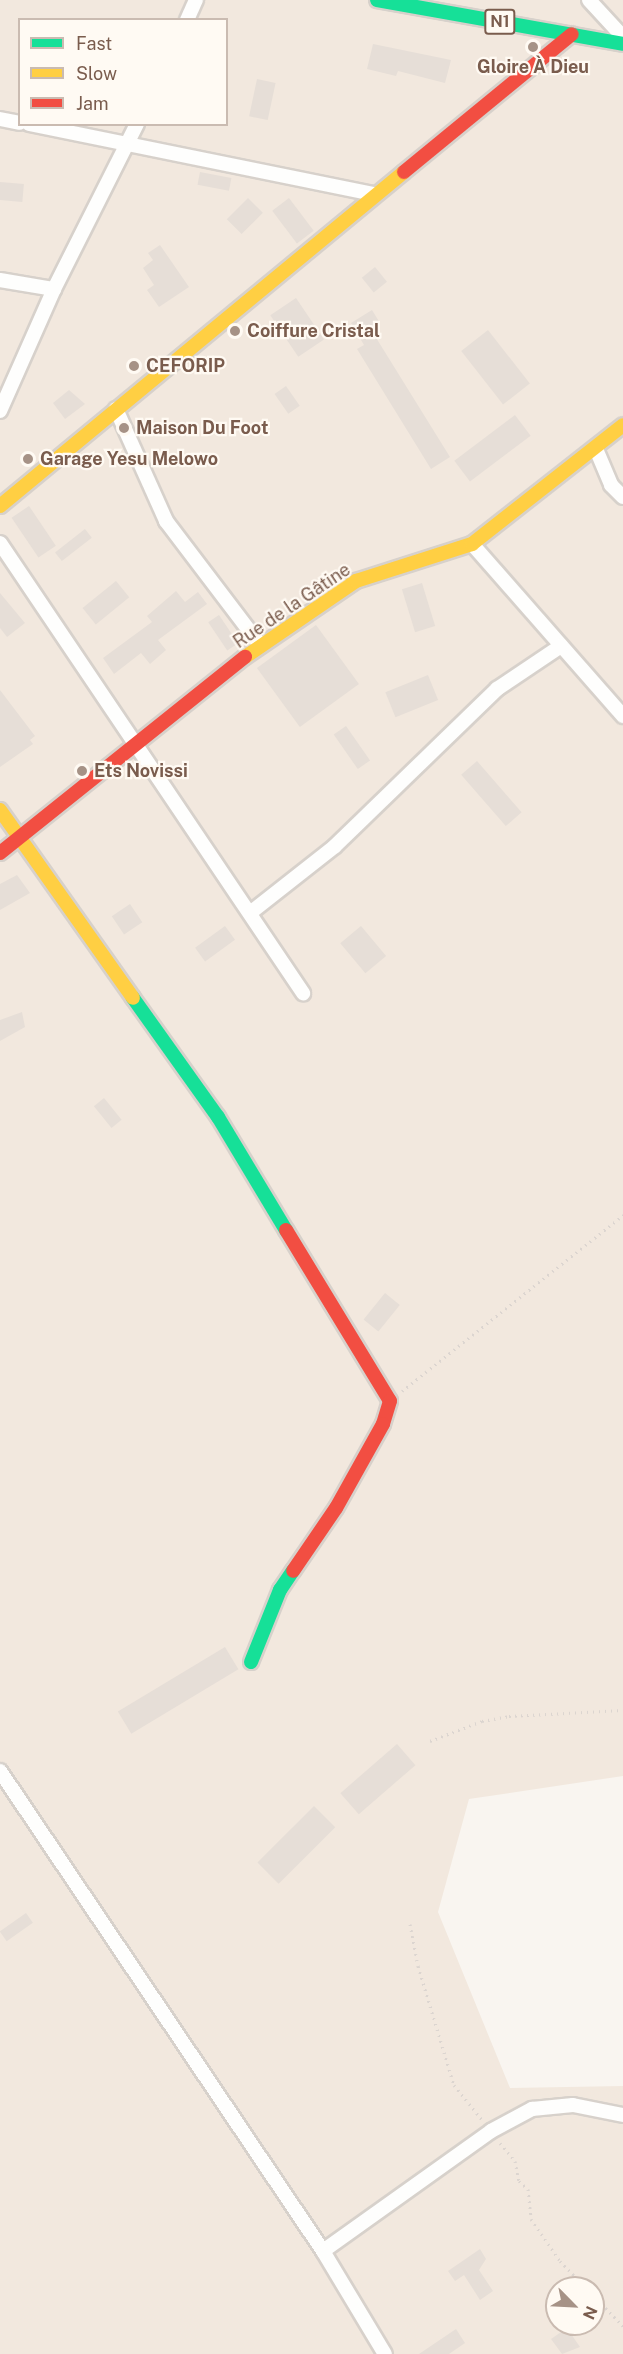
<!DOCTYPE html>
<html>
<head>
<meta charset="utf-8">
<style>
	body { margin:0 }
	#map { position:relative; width:623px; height:2354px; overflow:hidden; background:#f9f5f0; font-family:"Public Sans",sans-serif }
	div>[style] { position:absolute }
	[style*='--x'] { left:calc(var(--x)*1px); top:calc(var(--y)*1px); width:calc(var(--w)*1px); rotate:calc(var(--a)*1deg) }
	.residential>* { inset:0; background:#f2e8de }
	.building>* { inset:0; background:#e6ded7; transform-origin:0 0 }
	.path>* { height:3px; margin-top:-1.5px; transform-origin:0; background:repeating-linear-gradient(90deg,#dcd5d0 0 1.5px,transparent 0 6px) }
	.roads { filter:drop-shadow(2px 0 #d7d1cb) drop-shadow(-2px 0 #d7d1cb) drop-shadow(0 2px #d7d1cb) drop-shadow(0 -2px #d7d1cb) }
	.street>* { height:14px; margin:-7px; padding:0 7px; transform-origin:7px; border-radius:7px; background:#fefefd }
	.fast>* { height:14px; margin:-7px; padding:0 7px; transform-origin:7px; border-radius:7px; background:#16e098 }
	.slow>* { height:14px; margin:-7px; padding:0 7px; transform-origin:7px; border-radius:7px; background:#ffcf43 }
	.jam>* { height:14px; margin:-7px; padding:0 7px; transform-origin:7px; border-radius:7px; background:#f24e42 }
	.dots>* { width:16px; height:16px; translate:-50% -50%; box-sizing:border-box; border:3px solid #fffaf3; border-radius:50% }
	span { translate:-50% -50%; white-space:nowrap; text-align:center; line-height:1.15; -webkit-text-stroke:4.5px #fffaf3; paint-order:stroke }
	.shield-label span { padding:2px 4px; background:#fffaf3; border:2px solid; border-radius:4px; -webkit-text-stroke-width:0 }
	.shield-label { font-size:16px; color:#7a5c4d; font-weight:700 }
	.poi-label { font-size:18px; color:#7a5c4d; font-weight:700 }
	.left { translate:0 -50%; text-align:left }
	.street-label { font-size:18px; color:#7a5c4d }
	.legend { position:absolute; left:18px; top:18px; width:210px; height:108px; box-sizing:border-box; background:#fffaf3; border:2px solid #cabbb1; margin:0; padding:8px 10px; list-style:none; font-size:18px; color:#7a5c4d }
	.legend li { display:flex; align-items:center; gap:12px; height:30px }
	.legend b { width:30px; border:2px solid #cabbb1 }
	.north { position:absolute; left:545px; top:2276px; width:60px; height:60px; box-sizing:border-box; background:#fffaf3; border:2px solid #cabbb1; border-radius:50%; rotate:114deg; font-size:16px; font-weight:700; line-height:24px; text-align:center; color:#7a5c4d }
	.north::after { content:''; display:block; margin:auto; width:21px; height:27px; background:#a69286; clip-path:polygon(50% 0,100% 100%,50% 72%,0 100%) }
</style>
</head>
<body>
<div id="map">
	<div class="residential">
		<i style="clip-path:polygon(evenodd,0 0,623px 0,623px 1776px,469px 1799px,438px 1912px,510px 2088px,623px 2086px,623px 2354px,0 2354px,0 0,20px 20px,226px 20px,226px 124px,20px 124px,20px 20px,0 0,557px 2288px,593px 2288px,593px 2324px,557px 2324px,557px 2288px)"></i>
	</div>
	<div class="building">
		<i style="clip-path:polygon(373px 44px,451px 60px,445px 83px,398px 71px,396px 76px,367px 69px)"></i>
		<i style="left:257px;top:79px;width:19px;height:38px;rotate:12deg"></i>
		<i style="left:200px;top:172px;width:32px;height:13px;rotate:11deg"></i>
		<i style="left:0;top:182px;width:24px;height:18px;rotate:5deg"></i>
		<i style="left:248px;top:198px;width:21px;height:30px;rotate:45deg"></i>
		<i style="left:289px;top:198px;width:41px;height:21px;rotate:53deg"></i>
		<i style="clip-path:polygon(160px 245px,189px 287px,159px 307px,147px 290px,154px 285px,143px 268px,153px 260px,148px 253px)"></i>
		<i style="left:375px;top:267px;width:19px;height:17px;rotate:51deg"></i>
		<i style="left:296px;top:298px;width:50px;height:31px;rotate:56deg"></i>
		<i style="clip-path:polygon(372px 310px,380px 323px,370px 328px,450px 457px,431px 469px,357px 349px,364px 345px,351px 323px)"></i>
		<i style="left:488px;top:330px;width:68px;height:34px;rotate:52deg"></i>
		<i style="left:286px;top:386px;width:24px;height:14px;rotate:55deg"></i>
		<i style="clip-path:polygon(69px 390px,85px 404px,65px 419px,53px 403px)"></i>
		<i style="left:515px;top:415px;width:26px;height:76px;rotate:53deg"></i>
		<i style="left:29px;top:506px;width:48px;height:21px;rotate:56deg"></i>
		<i style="left:85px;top:529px;width:11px;height:38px;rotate:52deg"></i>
		<i style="left:116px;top:581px;width:21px;height:43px;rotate:51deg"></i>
		<i style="left:422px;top:583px;width:45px;height:21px;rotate:73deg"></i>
		<i style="clip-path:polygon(176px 591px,185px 602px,198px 592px,207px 604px,158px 640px,166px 650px,150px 664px,141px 653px,114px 674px,103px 658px,152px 622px,147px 616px)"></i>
		<i style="clip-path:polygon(0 593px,25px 623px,7px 637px,0 628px)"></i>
		<i style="left:219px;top:615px;width:34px;height:13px;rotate:56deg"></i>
		<i style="left:316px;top:625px;width:73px;height:73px;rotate:54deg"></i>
		<i style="left:428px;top:675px;width:27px;height:46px;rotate:68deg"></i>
		<i style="clip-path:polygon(0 690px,35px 736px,30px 740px,33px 744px,0 767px)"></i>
		<i style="left:346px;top:726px;width:42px;height:15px;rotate:55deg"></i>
		<i style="left:477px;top:761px;width:68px;height:21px;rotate:49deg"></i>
		<i style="clip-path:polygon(17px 875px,30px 893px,0 910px,0 884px)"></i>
		<i style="left:130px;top:904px;width:22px;height:22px;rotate:56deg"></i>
		<i style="left:225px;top:926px;width:17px;height:37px;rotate:54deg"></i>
		<i style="left:361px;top:926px;width:39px;height:27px;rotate:50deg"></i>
		<i style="clip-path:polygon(22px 1012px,25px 1027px,0 1041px,0 1020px)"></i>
		<i style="left:104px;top:1098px;width:28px;height:13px;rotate:51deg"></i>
		<i style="left:385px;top:1293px;width:19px;height:34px;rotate:39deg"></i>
		<i style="left:225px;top:1647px;width:26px;height:125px;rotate:59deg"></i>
		<i style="left:397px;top:1744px;width:28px;height:75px;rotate:49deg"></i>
		<i style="left:314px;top:1806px;width:30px;height:80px;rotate:45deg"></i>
		<i style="left:26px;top:1913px;width:12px;height:32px;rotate:55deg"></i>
		<i style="clip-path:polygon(480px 2249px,486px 2259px,479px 2270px,493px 2291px,480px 2300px,464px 2275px,455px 2281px,448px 2271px)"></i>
		<i style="clip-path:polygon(567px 2328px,580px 2347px,562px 2354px,551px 2339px)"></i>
		<i style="clip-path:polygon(456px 2329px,465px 2343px,449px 2354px,419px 2354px)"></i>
	</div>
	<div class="path">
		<i style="--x:402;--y:1391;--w:283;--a:-38.5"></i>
		<i style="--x:430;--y:1741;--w:56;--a:-21"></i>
		<i style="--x:482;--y:1721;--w:27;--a:-10"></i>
		<i style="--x:509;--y:1716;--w:114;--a:-3"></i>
		<i style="--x:410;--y:1924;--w:43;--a:79.2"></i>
		<i style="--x:418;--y:1966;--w:124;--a:73.2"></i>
		<i style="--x:454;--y:2085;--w:46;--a:51.1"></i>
		<i style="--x:500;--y:2143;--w:23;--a:50"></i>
		<i style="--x:515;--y:2161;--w:20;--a:79"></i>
		<i style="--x:519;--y:2181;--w:12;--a:42"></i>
		<i style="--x:528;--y:2189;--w:30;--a:84"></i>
		<i style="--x:531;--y:2219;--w:51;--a:55.4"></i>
		<i style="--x:560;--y:2261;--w:37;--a:46"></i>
		<i style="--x:593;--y:2295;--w:43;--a:45.9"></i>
	</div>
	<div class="roads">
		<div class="street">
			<i style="--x:589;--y:0;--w:50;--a:47.4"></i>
			<i style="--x:187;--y:20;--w:22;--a:-66"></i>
			<i style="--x:0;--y:119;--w:20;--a:11"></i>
			<i style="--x:29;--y:124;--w:352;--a:11.5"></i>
			<i style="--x:0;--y:280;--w:55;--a:9.5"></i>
			<i style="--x:116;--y:409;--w:123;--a:65.9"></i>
			<i style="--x:166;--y:521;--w:156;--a:52.8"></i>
			<i style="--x:0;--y:411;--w:133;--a:-66.1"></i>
			<i style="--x:54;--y:289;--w:185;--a:-63.3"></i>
			<i style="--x:596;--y:449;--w:39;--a:67"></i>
			<i style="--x:611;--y:485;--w:17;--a:45"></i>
			<i style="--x:0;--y:543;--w:543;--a:56.05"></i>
			<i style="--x:472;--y:544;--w:229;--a:48.7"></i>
			<i style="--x:250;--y:913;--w:108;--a:-38.2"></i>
			<i style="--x:335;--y:846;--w:226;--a:-44.1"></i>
			<i style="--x:497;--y:689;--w:77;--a:-33.9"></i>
			<i style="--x:0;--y:1771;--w:579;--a:56.06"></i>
			<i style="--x:323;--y:2251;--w:120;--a:59"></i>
			<i style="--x:323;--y:2251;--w:206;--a:-35.5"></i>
			<i style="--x:491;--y:2131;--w:47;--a:-28.2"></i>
			<i style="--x:532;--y:2109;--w:41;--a:-5.6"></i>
			<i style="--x:573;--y:2105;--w:51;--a:11.3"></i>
		</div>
		<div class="fast">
			<i style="--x:377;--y:0;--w:250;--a:10.1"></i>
			<i style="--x:133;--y:998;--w:146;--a:54.5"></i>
			<i style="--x:218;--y:1117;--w:132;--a:59"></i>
			<i style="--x:251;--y:1662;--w:78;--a:-68.1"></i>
			<i style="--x:280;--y:1590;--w:23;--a:-56"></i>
		</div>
		<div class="slow">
			<i style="--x:0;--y:506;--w:524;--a:-39.58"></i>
			<i style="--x:245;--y:657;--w:135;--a:-34.4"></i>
			<i style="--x:356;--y:581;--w:122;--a:-17.7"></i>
			<i style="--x:472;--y:544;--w:192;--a:-38.2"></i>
			<i style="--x:0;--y:810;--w:230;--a:54.7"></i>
		</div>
		<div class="jam">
			<i style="--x:404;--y:172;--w:217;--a:-39.4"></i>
			<i style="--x:0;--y:853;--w:314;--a:-38.7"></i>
			<i style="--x:286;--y:1230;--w:200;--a:58.7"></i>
			<i style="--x:390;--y:1401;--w:24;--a:107"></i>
			<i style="--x:383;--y:1424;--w:96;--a:119.2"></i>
			<i style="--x:336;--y:1508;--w:76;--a:124.3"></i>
		</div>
	</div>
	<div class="dots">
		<i style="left:533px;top:47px;background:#a69286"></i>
		<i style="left:235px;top:331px;background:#a69286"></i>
		<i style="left:134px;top:366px;background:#a69286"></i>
		<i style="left:124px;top:428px;background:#a69286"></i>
		<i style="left:28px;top:459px;background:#a69286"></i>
		<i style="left:82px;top:771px;background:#a69286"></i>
	</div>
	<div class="shield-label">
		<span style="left:500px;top:22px">N1</span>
	</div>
	<div class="poi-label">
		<span style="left:533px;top:67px">Gloire À Dieu</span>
		<span class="left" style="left:247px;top:331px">Coiffure Cristal</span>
		<span class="left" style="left:146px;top:366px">CEFORIP</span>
		<span class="left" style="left:136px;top:428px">Maison Du Foot</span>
		<span class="left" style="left:40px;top:459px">Garage Yesu Melowo</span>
		<span class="left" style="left:94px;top:771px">Ets Novissi</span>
	</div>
	<div class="street-label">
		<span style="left:292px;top:606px;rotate:-34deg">Rue de la Gâtine</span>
	</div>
	<ul class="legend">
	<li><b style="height:8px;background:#16e098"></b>Fast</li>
	<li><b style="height:8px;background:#ffcf43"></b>Slow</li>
	<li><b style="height:8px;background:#f24e42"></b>Jam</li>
	</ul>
	<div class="north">N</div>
</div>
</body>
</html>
